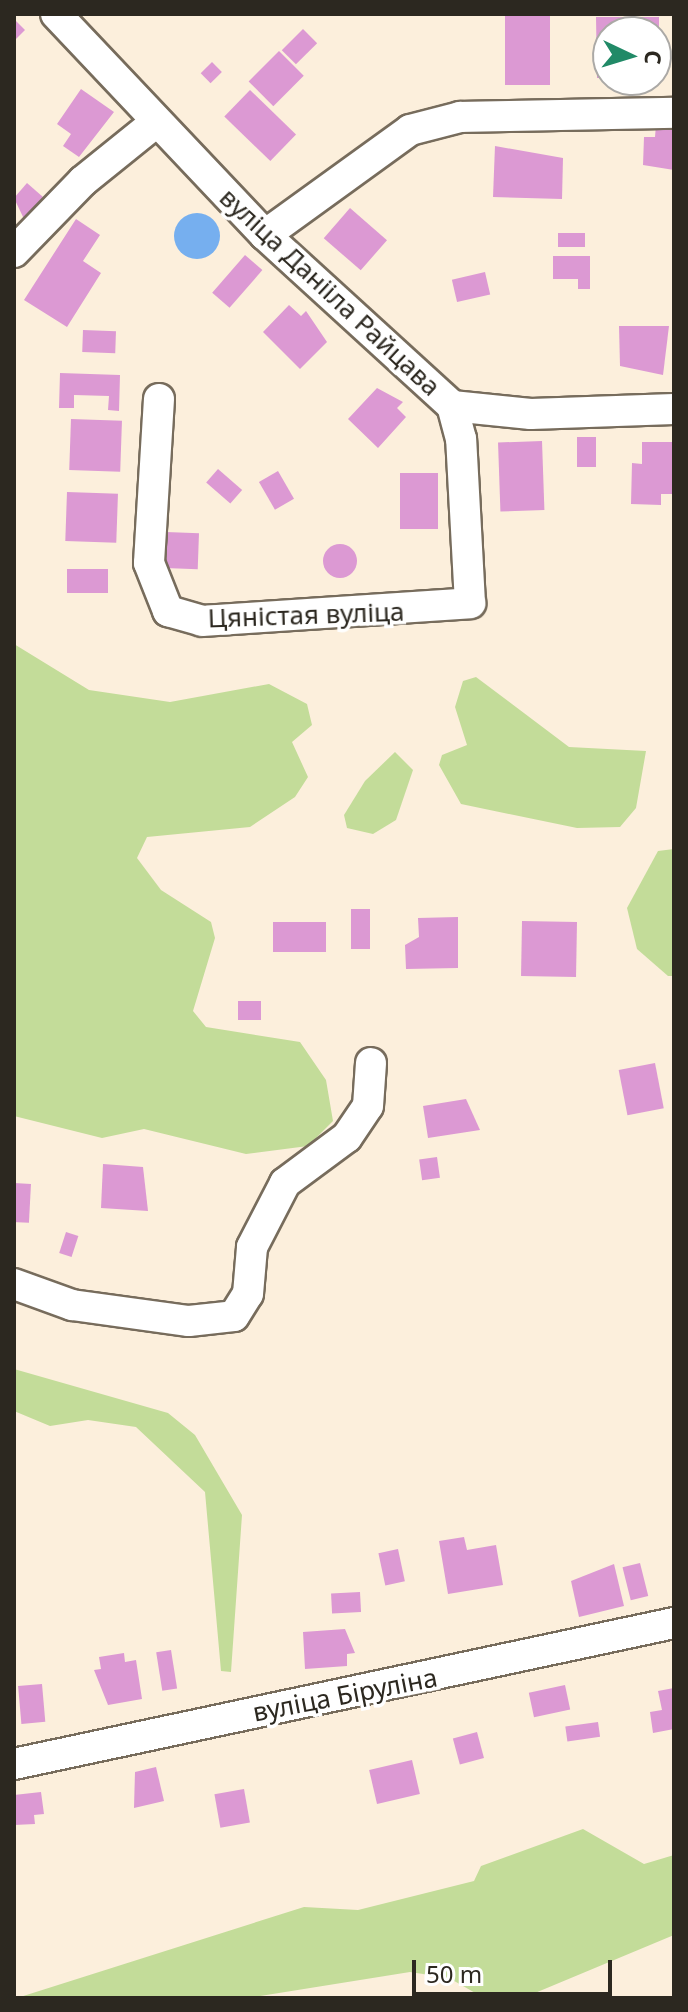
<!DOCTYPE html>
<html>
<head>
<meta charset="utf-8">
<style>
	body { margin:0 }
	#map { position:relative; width:688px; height:2012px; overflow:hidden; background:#fcefdc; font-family:"Noto Sans",sans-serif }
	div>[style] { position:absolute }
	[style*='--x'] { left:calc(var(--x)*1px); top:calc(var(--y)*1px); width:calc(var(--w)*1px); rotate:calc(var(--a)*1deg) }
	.green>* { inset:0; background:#c3dc99 }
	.water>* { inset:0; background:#76afef }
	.round { border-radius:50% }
	.building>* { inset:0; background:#dc99d3; transform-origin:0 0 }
	.roads { filter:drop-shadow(2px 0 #776c5c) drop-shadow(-2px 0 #776c5c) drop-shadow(0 2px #776c5c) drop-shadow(0 -2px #776c5c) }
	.minor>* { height:30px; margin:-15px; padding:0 15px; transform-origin:15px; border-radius:15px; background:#fff }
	span { translate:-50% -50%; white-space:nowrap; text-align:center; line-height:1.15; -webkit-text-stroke:7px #fff; paint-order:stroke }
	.street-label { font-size:26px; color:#2c2820 }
	.frame { position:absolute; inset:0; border:16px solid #2c2820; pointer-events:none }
	.north { position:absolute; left:592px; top:16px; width:80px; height:80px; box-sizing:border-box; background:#fff; border:2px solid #aba9a6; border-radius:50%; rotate:94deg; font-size:22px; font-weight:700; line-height:32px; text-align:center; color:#2c2820 }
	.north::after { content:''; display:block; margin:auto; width:28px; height:36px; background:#218a67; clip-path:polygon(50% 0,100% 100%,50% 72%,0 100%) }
	.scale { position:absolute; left:412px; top:1960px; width:200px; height:36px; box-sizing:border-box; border:4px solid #2c2820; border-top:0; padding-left:10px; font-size:24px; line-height:28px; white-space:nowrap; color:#2c2820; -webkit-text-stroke:6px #fff; paint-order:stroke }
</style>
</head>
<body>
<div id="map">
	<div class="green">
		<i style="clip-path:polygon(14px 644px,89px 690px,170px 702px,269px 684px,307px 704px,312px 725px,292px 742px,308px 777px,295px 797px,250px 827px,147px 837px,137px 858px,161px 890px,211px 922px,215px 938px,193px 1011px,206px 1027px,300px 1042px,326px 1080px,333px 1121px,308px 1146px,246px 1154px,144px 1129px,102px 1138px,14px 1116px)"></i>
		<i style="clip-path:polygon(476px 677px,569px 747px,646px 751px,636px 808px,620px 827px,577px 828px,461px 804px,439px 765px,442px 755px,467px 745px,455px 707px,463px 681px)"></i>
		<i style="clip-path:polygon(395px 752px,413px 770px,396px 820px,373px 834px,347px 828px,344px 815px,365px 781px)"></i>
		<i style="clip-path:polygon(674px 849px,674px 976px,668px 976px,637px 949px,627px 908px,658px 851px)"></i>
		<i style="clip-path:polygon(14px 1369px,168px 1413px,195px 1435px,242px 1515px,231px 1672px,221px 1671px,205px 1492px,136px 1427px,88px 1420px,50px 1426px,14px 1411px)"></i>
		<i style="clip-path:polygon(583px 1829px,644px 1864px,674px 1855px,674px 1935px,523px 1998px,484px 1998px,449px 1978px,410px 1972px,247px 1998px,17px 1998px,304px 1907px,358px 1910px,474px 1881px,481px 1866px)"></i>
	</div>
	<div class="water">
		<i class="round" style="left:174px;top:213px;width:46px;height:46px"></i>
	</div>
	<div class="building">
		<i style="left:505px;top:14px;width:45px;height:71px"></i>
		<i style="clip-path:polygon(596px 17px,659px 17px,659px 71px,656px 32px,608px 32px,608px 78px,597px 78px)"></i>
		<i style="clip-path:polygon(14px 19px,25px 30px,14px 41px)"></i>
		<i style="left:303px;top:29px;width:20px;height:30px;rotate:45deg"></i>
		<i style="left:279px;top:51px;width:35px;height:43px;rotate:45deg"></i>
		<i style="left:212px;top:62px;width:14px;height:16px;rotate:45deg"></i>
		<i style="clip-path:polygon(81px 89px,114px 112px,79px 157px,63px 146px,71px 134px,57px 124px)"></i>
		<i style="left:250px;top:90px;width:64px;height:37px;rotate:44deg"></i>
		<i style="clip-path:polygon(656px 125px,674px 125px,674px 170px,643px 165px,644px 137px,655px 137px)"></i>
		<i style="clip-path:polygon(495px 146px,563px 158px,562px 199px,493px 197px)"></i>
		<i style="clip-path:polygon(27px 183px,43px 197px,24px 219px,14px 198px)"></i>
		<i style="left:350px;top:208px;width:49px;height:40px;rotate:41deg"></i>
		<i style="clip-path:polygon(76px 219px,100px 235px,83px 261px,101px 273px,67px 327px,24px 300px)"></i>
		<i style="left:558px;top:233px;width:27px;height:14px"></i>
		<i style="left:245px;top:255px;width:23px;height:50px;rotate:41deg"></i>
		<i style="clip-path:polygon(553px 256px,590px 256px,590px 289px,578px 289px,578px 279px,553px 279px)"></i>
		<i style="left:485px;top:272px;width:23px;height:34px;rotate:77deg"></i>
		<i style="clip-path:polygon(289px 305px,301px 316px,306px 311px,327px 342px,300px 369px,263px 332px)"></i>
		<i style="clip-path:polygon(619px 326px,669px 326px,663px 375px,620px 366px)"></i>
		<i style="left:83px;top:330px;width:33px;height:22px;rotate:2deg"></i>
		<i style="clip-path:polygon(60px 373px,120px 375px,119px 411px,108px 410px,109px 396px,74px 395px,74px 408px,59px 408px)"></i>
		<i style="clip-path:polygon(377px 388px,403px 402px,397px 408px,406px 417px,378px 448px,348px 419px)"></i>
		<i style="left:71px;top:419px;width:51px;height:51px;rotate:2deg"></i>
		<i style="left:596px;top:437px;width:30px;height:19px;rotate:90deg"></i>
		<i style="left:542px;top:441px;width:69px;height:44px;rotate:88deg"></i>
		<i style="clip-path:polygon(642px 442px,674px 442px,674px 494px,661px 494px,661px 505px,631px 504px,632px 463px,642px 464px)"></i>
		<i style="left:218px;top:469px;width:32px;height:18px;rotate:41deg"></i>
		<i style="left:278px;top:471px;width:32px;height:22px;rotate:60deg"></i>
		<i style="left:400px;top:473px;width:38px;height:56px"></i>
		<i style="left:67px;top:492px;width:51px;height:49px;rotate:2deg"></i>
		<i style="left:166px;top:532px;width:33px;height:36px;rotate:2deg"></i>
		<i class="round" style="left:323px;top:544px;width:34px;height:34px"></i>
		<i style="left:67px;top:569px;width:41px;height:24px"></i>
		<i style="left:351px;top:909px;width:19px;height:40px"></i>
		<i style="clip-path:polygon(458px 917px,458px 968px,406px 969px,405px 945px,419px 937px,418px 918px)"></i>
		<i style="left:522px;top:921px;width:55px;height:55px;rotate:1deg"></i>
		<i style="left:273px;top:922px;width:53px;height:30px"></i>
		<i style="left:238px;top:1001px;width:23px;height:19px"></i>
		<i style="left:655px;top:1063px;width:46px;height:37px;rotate:79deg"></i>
		<i style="clip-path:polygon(466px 1099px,480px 1130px,428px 1138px,423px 1106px)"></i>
		<i style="left:437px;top:1157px;width:21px;height:18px;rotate:82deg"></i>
		<i style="clip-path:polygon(103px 1164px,143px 1167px,148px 1211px,101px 1208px)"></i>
		<i style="left:14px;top:1183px;width:17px;height:39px;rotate:3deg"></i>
		<i style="left:66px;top:1232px;width:13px;height:22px;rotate:18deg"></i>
		<i style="clip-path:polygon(464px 1537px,467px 1550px,496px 1545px,503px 1585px,448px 1594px,439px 1541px)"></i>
		<i style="left:398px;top:1549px;width:33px;height:20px;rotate:78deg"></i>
		<i style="left:640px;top:1563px;width:34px;height:18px;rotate:76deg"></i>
		<i style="clip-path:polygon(614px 1564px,624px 1606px,579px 1617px,571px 1581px)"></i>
		<i style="left:360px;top:1592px;width:20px;height:29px;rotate:87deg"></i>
		<i style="clip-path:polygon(345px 1629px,355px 1653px,347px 1654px,347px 1666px,305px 1669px,303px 1632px)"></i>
		<i style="left:171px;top:1650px;width:39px;height:15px;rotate:81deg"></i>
		<i style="clip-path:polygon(124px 1653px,125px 1662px,136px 1660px,142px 1699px,108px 1705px,94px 1670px,101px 1669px,99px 1657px)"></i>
		<i style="left:42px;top:1684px;width:38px;height:24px;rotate:85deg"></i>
		<i style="left:565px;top:1685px;width:25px;height:37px;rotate:78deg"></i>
		<i style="clip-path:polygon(674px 1688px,674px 1729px,653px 1733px,650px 1712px,662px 1710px,658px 1691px)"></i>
		<i style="left:598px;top:1722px;width:15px;height:33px;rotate:82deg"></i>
		<i style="left:477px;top:1732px;width:27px;height:25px;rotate:75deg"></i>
		<i style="left:412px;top:1760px;width:35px;height:44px;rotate:77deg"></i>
		<i style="clip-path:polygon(156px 1767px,164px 1801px,134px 1808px,135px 1772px)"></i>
		<i style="left:244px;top:1789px;width:34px;height:30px;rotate:80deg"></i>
		<i style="clip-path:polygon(41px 1792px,44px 1814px,34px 1815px,35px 1824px,14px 1825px,14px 1795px)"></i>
	</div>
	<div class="roads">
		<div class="minor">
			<i style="--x:56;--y:14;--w:304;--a:46.6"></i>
			<i style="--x:265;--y:235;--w:253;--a:42.4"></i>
			<i style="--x:452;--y:406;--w:79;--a:5.8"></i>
			<i style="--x:531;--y:414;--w:143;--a:-2"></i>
			<i style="--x:265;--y:235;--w:179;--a:-35.9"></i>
			<i style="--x:410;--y:130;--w:52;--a:-14.6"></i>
			<i style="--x:460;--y:117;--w:214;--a:-1.1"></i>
			<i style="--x:14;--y:252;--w:99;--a:-45.8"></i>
			<i style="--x:83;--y:181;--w:92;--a:-38.9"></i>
			<i style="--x:159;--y:399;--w:164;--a:93.5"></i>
			<i style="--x:149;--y:563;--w:52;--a:68.4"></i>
			<i style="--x:168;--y:611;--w:35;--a:16"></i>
			<i style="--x:202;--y:621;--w:269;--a:-3.8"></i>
			<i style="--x:470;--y:603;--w:164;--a:-93.1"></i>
			<i style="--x:461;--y:439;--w:34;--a:-105"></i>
			<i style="--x:14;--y:1284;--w:62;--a:19.9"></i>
			<i style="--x:72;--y:1305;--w:118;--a:7.8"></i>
			<i style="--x:189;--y:1321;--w:45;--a:-6.3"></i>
			<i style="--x:234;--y:1316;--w:26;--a:-58"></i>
			<i style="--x:248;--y:1294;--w:47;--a:-85.1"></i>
			<i style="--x:252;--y:1247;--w:72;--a:-62.7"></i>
			<i style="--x:285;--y:1183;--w:77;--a:-36.6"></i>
			<i style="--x:347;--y:1137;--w:37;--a:-56"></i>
			<i style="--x:368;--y:1106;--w:43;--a:-86"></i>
			<i style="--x:14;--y:1764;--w:675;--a:-12.06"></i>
		</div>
	</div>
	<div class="street-label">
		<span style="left:330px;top:292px;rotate:43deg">вуліца Данііла Райцава</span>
		<span style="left:306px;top:615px;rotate:-2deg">Цяністая вуліца</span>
		<span style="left:345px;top:1695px;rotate:-11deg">вуліца Біруліна</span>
	</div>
	<div class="frame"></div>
	<div class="north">С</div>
	<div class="scale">50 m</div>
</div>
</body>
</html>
